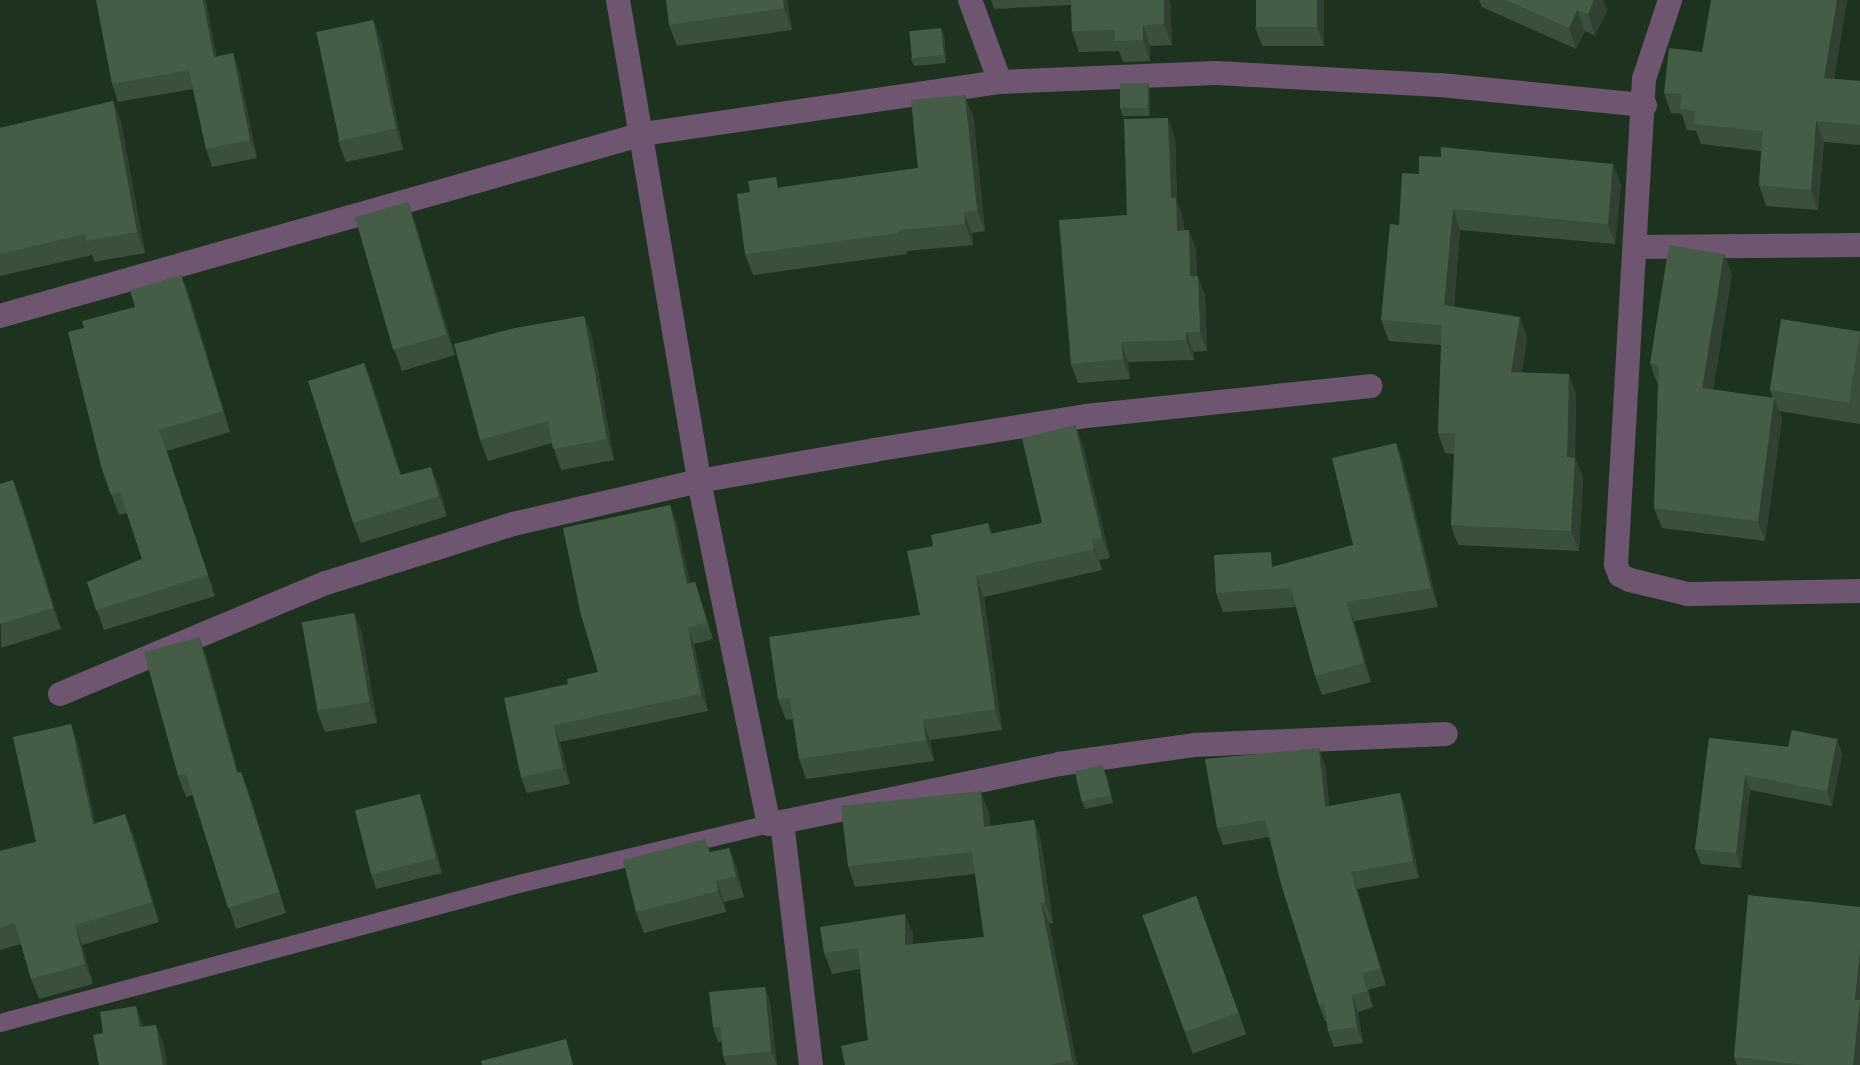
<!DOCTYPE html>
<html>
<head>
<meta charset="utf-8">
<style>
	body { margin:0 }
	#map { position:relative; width:1860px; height:1065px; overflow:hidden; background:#1d331f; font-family:Helvetica,sans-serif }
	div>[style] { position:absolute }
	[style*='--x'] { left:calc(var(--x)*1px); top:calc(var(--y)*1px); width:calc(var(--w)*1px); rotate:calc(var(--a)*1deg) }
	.lane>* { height:18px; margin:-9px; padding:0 9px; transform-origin:9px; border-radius:9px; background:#6e5570 }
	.street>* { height:24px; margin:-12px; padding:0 12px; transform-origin:12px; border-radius:12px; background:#6e5570 }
	.wall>* { inset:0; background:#3b503c; transform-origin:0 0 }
	.shaded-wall>* { inset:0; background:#304131 }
	.building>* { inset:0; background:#455d46; transform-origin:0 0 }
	span { translate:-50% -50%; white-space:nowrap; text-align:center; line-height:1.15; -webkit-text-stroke:6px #132915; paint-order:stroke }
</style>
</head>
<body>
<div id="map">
	<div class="lane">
		<i style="--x:0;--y:1023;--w:537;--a:-14.99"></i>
		<i style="--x:519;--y:884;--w:257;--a:-13.5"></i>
	</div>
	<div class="street">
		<i style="--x:618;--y:0;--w:488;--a:80.4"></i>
		<i style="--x:699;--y:481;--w:350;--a:78.5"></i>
		<i style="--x:769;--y:824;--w:13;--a:-9"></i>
		<i style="--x:782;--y:822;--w:245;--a:83.2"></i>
		<i style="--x:970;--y:0;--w:87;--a:69.9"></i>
		<i style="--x:1670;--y:0;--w:83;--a:108.2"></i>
		<i style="--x:1644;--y:79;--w:487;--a:93.3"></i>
		<i style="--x:1616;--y:565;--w:11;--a:68"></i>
		<i style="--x:1620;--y:575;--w:11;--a:27"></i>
		<i style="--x:1630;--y:580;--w:60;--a:13.6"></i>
		<i style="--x:1688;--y:594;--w:172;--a:-1"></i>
		<i style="--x:1635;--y:247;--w:225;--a:-0.5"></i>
		<i style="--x:0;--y:316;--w:668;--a:-15.8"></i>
		<i style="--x:643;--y:134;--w:361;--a:-8.3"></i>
		<i style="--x:1000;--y:82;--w:216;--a:-2.4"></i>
		<i style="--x:1216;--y:73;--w:224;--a:3.1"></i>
		<i style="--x:1440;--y:85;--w:206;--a:5.6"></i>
		<i style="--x:60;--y:694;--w:288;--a:-22.7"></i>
		<i style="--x:326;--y:583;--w:196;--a:-17.5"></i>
		<i style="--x:513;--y:524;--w:191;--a:-13"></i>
		<i style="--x:699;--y:481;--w:178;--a:-10"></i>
		<i style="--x:874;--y:450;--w:215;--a:-9.1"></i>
		<i style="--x:1086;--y:416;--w:286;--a:-6"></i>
		<i style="--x:782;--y:822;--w:283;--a:-11.8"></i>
		<i style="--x:1059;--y:764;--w:136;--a:-8"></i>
		<i style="--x:1194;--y:745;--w:252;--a:-2.5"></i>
	</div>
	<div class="wall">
		<i style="clip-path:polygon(787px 0,792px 30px,677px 46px,669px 25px)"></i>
		<i style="clip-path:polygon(991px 0,1170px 0,1172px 45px,1150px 46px,1150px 61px,1123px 62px,1119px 51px,1079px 52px,1072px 31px,1071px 5px,994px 9px)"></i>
		<i style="clip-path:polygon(1324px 0,1324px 46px,1262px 46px,1255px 27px)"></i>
		<i style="clip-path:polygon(1479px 0,1603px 0,1607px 10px,1595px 36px,1585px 31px,1576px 49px,1482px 7px)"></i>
		<i style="clip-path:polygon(1847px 0,1834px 79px,1860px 81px,1860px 145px,1824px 142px,1818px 210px,1766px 206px,1759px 185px,1761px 151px,1701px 144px,1696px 131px,1687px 130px,1682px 114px,1671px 113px,1664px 93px,1702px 52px)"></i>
		<i style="clip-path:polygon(373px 20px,381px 41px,403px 150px,346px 162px,338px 141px)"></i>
		<i style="clip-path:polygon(941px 28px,944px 35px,946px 63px,914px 66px,911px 59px)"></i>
		<i style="clip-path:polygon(233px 53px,239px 71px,257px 158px,212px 167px,206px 149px,193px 89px,118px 102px,112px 84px)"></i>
		<i style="clip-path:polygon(1150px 91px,1150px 116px,1123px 116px,1120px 108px)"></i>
		<i style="clip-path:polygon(113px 101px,121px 122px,145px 253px,94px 262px,92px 255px,0 276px,0 128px)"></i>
		<i style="clip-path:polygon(973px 116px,985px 231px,972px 233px,973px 245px,907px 251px,907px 254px,753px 275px,745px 254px,780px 187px,918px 168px)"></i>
		<i style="clip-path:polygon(1175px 138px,1177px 202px,1183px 218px,1184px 230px,1189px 230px,1196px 250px,1197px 276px,1205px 295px,1207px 351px,1194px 352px,1194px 360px,1128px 362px,1130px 379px,1078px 383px,1071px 364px,1127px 215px)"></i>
		<i style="clip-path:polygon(1419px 174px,1621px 184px,1615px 244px,1460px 230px,1454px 306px,1527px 337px,1522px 372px,1576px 394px,1575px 458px,1583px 478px,1579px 551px,1458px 545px,1451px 525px,1454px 454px,1445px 453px,1438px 433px,1441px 345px,1389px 341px,1381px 320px,1399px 225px)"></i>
		<i style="clip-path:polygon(408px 202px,415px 223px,455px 355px,402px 371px,394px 349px)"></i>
		<i style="clip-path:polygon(1732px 274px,1713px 390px,1773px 398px,1770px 390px,1860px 332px,1860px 424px,1779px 411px,1782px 418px,1765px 541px,1662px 528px,1654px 508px,1658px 384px,1657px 383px,1650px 363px)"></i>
		<i style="clip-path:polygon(181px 275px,189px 295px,230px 432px,167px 451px,215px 596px,104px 630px,87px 582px,142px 559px,127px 513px,119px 515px,101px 466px,84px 328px,135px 307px)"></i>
		<i style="clip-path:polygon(584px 316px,592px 337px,614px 460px,561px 470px,552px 443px,488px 461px,480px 440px)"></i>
		<i style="clip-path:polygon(364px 363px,401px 475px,439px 487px,447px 516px,361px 543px,353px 523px)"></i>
		<i style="clip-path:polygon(1075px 425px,1083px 446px,1110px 558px,1099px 560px,1102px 570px,984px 597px,1002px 730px,930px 740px,934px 761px,806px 779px,799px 759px,793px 719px,786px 720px,778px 699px,920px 615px,988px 523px,992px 534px,1042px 523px)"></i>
		<i style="clip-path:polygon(1396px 443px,1403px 463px,1438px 607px,1354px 621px,1371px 682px,1322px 695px,1315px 676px,1296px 607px,1223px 612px,1216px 593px,1276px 566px,1353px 545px)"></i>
		<i style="clip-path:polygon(0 484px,21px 501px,61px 629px,1px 648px)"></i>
		<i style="clip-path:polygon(670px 505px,676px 521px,690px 583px,695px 582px,713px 639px,694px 644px,708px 711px,560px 742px,570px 784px,527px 793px,521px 777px,568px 684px,598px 672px)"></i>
		<i style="clip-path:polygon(354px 613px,362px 634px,377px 723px,325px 732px,317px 711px)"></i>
		<i style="clip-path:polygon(199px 637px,207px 659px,238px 773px,241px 772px,249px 793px,286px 913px,236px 929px,193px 795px,186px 797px,178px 776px)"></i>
		<i style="clip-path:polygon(71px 724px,78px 745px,95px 823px,133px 834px,159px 922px,82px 945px,93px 984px,39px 999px,31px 979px,21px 944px,0 950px,0 851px,36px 842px)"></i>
		<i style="clip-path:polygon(1709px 738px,1788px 747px,1837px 739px,1842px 754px,1832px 806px,1750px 790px,1741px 868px,1701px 864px,1695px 849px)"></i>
		<i style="clip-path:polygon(1325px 765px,1329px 806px,1400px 793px,1406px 810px,1419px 878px,1357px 889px,1386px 985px,1368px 990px,1373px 1007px,1358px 1012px,1363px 1043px,1334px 1047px,1328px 1031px,1327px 1021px,1325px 1021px,1319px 1005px,1269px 837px,1223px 845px,1217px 828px)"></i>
		<i style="clip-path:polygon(1106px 773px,1113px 803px,1085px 809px,1082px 802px)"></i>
		<i style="clip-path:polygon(425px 809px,442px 873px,376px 889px,371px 874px)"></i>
		<i style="clip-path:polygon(989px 812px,990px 826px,1034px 820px,1041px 841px,1053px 923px,1049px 923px,1077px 1065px,845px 1065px,868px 1040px,860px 969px,832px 974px,824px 953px,913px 934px,913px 944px,984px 937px,975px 874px,855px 887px,848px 866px)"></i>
		<i style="clip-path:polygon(705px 839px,710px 852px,729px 848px,737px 869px,744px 897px,724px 902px,726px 912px,644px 933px,636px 912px)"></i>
		<i style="left:1196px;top:896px;width:147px;height:57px;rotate:70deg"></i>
		<i style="clip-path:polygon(765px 987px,770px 1002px,777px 1065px,726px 1065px,723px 1056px,722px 1042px,718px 1042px,713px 1027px)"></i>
		<i style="clip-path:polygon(1734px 1057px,1860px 1065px,1737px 1065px)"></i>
	</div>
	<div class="shaded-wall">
		<i style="clip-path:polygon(203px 0,206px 0,220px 74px,214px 57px)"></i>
		<i style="clip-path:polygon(783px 0,787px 0,792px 30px,784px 8px)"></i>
		<i style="clip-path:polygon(1164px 0,1170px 0,1172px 45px,1164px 24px)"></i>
		<i style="clip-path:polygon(1317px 0,1324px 0,1324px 46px,1317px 26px)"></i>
		<i style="clip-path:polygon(1594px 0,1603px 0,1607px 10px,1595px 36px,1588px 14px)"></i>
		<i style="clip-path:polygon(1837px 0,1847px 0,1831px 98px,1824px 78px)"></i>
		<i style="clip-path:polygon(1577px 10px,1585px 31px,1576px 49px,1569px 28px)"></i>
		<i style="clip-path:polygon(373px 20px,381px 41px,403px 150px,396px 129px)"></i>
		<i style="clip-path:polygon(1143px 25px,1150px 46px,1150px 61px,1143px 40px)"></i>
		<i style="clip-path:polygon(941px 28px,944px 35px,946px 63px,944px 55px)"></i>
		<i style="clip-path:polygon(233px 53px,239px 71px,257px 158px,250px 140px)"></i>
		<i style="clip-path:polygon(1148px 83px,1150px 91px,1150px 116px,1148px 108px)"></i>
		<i style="clip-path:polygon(965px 95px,973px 116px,985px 231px,977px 210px)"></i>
		<i style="clip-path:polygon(113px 101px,121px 122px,145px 253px,137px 232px)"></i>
		<i style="clip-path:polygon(1168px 118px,1175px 138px,1177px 202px,1183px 218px,1184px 250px,1177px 231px,1171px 198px)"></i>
		<i style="clip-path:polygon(1816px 121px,1824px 142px,1818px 210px,1811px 190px)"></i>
		<i style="clip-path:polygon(1613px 164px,1621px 184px,1615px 244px,1608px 224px)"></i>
		<i style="clip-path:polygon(408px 202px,415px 223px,455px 355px,447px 334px)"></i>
		<i style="clip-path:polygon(1453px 209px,1460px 230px,1452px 325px,1444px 305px)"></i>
		<i style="clip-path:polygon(964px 212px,972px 233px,973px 245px,965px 224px)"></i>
		<i style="clip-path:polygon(1189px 230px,1196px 250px,1197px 295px,1190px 276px)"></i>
		<i style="clip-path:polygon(1724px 254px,1732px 274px,1710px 408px,1702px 388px)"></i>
		<i style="clip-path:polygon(181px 275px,189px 295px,230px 432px,223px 411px)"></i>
		<i style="clip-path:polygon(1198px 276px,1205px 295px,1207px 351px,1200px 332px)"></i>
		<i style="clip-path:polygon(584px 316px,592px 337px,614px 460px,607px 439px)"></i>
		<i style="clip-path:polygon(1520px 317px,1527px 337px,1519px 392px,1511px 372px)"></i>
		<i style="clip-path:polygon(1186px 332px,1194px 352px,1194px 360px,1186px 340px)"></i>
		<i style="clip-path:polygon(1121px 342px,1128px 362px,1130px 379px,1123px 359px)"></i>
		<i style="clip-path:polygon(364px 363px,372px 383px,408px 495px,400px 475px)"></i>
		<i style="clip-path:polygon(1569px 374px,1576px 394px,1574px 471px,1575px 458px,1583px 478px,1579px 551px,1571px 531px,1567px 457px)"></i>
		<i style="clip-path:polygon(1774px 398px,1782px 418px,1765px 541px,1758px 521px)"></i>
		<i style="clip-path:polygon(1075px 425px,1083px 446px,1110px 558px,1102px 538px)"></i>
		<i style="clip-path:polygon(1396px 443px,1403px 463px,1438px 607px,1431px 588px)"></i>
		<i style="clip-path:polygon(431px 467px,439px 487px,447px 516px,439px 496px)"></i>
		<i style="clip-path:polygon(13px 480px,21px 501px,61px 629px,53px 608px)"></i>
		<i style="clip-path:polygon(670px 505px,676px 521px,694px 600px,687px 584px)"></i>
		<i style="clip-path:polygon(1092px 540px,1099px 560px,1102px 570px,1094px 549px)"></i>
		<i style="clip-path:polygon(976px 576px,984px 597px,1002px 730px,995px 709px)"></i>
		<i style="clip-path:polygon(1347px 602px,1354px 621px,1371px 682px,1364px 663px)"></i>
		<i style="clip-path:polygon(354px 613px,362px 634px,377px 723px,369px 702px)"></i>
		<i style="clip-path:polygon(688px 628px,694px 644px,708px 711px,701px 694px)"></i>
		<i style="clip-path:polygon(199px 637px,207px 659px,244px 795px,237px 773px)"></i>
		<i style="clip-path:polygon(923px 720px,930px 740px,934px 761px,926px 740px)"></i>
		<i style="clip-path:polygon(71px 724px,78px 745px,100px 844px,93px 824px)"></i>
		<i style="clip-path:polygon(554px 725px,560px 742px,570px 784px,563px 768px)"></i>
		<i style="clip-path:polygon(1837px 739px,1842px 754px,1832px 806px,1827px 791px)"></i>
		<i style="clip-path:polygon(1319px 748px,1325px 765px,1331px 823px,1325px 807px)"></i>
		<i style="clip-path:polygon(241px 772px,249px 793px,286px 913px,279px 892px)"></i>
		<i style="clip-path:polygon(1745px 775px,1750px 790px,1741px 868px,1736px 853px)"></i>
		<i style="clip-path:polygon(981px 791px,989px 812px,991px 848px,984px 827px)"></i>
		<i style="clip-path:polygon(1400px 793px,1406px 810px,1419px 878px,1413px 861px)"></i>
		<i style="clip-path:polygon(420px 794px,425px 809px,442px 873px,436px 858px)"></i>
		<i style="clip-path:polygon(125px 814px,133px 834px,159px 922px,152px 902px)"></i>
		<i style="clip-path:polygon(1034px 820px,1041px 841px,1053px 923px,1045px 902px)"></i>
		<i style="clip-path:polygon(729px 848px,737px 869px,744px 897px,736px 876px)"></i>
		<i style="clip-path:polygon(1351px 872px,1357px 889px,1386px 985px,1380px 968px)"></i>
		<i style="clip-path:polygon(716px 881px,724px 902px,726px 912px,718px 891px)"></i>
		<i style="clip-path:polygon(1041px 903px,1049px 923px,1077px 1065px,1074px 1065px,1072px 1060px)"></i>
		<i style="clip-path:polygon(905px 914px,913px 934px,913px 966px,905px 945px)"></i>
		<i style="clip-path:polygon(75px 925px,82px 945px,93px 984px,85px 964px)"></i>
		<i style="clip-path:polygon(1860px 951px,1860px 1065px,1853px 1065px,1855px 1000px)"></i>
		<i style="clip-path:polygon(765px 987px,770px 1002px,777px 1065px,771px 1051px)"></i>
		<i style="clip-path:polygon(1352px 995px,1358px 1012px,1363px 1043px,1357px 1027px)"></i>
		<i style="clip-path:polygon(136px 1006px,144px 1028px,140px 1027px)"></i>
		<i style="clip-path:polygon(156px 1025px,164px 1046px,167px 1065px,163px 1065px)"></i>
	</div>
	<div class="building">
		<i style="clip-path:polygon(96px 0,203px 0,214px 57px,233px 53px,250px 140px,206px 149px,189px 70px,112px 84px)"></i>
		<i style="clip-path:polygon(666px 0,783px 0,784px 8px,669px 25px)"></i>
		<i style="clip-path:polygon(1071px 0,1164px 0,1164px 24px,1143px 25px,1143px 40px,1115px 41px,1115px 30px,1072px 31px)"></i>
		<i style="left:1256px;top:0;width:61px;height:27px"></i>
		<i style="clip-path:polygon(1506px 0,1594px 0,1588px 14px,1577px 10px,1569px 28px)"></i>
		<i style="clip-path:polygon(1711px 0,1837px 0,1824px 78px,1860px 81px,1860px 125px,1816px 121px,1811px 190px,1759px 185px,1763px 131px,1694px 124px,1695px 111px,1680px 109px,1682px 94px,1664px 93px,1669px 48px,1702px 52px)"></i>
		<i style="left:373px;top:20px;width:111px;height:58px;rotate:78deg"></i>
		<i style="left:941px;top:28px;width:27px;height:32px;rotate:84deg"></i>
		<i style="left:1148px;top:83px;width:25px;height:28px;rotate:90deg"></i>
		<i style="clip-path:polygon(965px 95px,977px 210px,964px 212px,965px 224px,899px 230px,899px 233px,745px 254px,737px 194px,750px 192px,748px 181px,776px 177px,778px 188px,918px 168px,911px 100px)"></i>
		<i style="clip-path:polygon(113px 101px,137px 232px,86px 241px,85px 234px,0 254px,0 128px)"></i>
		<i style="clip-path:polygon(1168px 118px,1171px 198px,1176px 198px,1177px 231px,1189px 230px,1190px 276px,1198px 276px,1200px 332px,1186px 332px,1186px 340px,1121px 342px,1123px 359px,1071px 364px,1059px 220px,1127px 215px,1124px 119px)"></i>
		<i style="clip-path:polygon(1441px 147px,1613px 164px,1608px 224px,1453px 209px,1444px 305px,1520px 317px,1511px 372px,1569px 374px,1567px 457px,1575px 458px,1571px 531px,1451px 525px,1455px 433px,1438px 433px,1442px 325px,1381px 320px,1390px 224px,1399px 225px,1402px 173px,1419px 174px,1419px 156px,1441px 157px)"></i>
		<i style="left:408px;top:202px;width:138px;height:55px;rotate:74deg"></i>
		<i style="clip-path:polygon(1669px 245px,1724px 254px,1702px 388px,1774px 398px,1758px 521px,1654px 508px,1659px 365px,1650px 363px)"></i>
		<i style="clip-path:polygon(181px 275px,223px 411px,159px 430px,208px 575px,96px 610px,87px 582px,142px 559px,120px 492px,111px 495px,101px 466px,68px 332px,84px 328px,82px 321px,135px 307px,130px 290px)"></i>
		<i style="clip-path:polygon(584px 316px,607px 439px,553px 449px,548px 421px,480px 440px,454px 344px,515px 328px)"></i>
		<i style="left:1781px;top:319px;width:80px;height:72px;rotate:9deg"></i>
		<i style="clip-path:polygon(364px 363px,400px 475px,431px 467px,439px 496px,353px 523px,308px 381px)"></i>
		<i style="clip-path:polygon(1075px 425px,1102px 538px,1092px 540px,1094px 549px,976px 576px,995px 709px,923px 720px,926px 740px,799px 759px,790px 698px,778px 699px,769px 637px,920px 615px,907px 551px,933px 546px,931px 535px,988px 523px,990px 534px,1042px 523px,1022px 438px)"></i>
		<i style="clip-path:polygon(1396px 443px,1431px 588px,1347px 602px,1364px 663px,1315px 676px,1291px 588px,1216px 593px,1214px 555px,1271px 552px,1272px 567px,1353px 545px,1332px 458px)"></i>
		<i style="clip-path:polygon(13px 480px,53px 608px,0 624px,0 484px)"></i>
		<i style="clip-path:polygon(670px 505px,687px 584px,695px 582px,707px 622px,688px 628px,701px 694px,554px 725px,563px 768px,521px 777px,504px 698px,568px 684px,567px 679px,598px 672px,581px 615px,563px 528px)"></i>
		<i style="left:354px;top:613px;width:90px;height:53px;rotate:80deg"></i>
		<i style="clip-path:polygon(199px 637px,237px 773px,241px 772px,279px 892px,228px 908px,186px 774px,178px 776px,144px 652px)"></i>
		<i style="clip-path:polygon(71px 724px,93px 824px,125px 814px,152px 902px,75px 925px,85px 964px,31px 979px,15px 923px,0 928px,0 851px,36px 842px,13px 737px)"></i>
		<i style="clip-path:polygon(1792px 730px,1837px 739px,1827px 791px,1745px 775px,1736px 853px,1695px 849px,1709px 738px,1788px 747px)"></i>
		<i style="clip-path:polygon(1319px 748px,1325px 807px,1400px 793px,1413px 861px,1351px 872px,1380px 968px,1362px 974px,1367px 991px,1352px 995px,1357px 1027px,1328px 1031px,1324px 1004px,1319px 1005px,1281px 884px,1265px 820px,1217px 828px,1205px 759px)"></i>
		<i style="left:1103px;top:765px;width:31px;height:29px;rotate:77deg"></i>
		<i style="clip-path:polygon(981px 791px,984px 827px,1034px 820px,1045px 902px,1041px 903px,1072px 1060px,1050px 1065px,845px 1065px,841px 1046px,868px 1040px,858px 948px,824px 953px,820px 927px,905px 914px,905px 945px,984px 937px,972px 852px,848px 866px,841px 806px)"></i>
		<i style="left:420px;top:794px;width:66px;height:67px;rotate:76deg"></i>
		<i style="clip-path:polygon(705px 839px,709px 853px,729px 848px,736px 876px,716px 881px,718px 891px,636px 912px,623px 860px)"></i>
		<i style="clip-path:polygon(1748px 895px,1860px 907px,1860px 951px,1855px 1000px,1860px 1000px,1853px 1065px,1806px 1065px,1734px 1057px)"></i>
		<i style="left:1196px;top:896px;width:124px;height:57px;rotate:70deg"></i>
		<i style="clip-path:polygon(765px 987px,771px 1051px,723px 1056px,721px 1027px,713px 1027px,709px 992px)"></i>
		<i style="clip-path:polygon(136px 1006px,140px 1027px,156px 1025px,163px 1065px,99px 1065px,93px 1035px,103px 1033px,100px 1012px)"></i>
		<i style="clip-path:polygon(566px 1039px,573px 1065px,482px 1065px,481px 1061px)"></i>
	</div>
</div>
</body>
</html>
